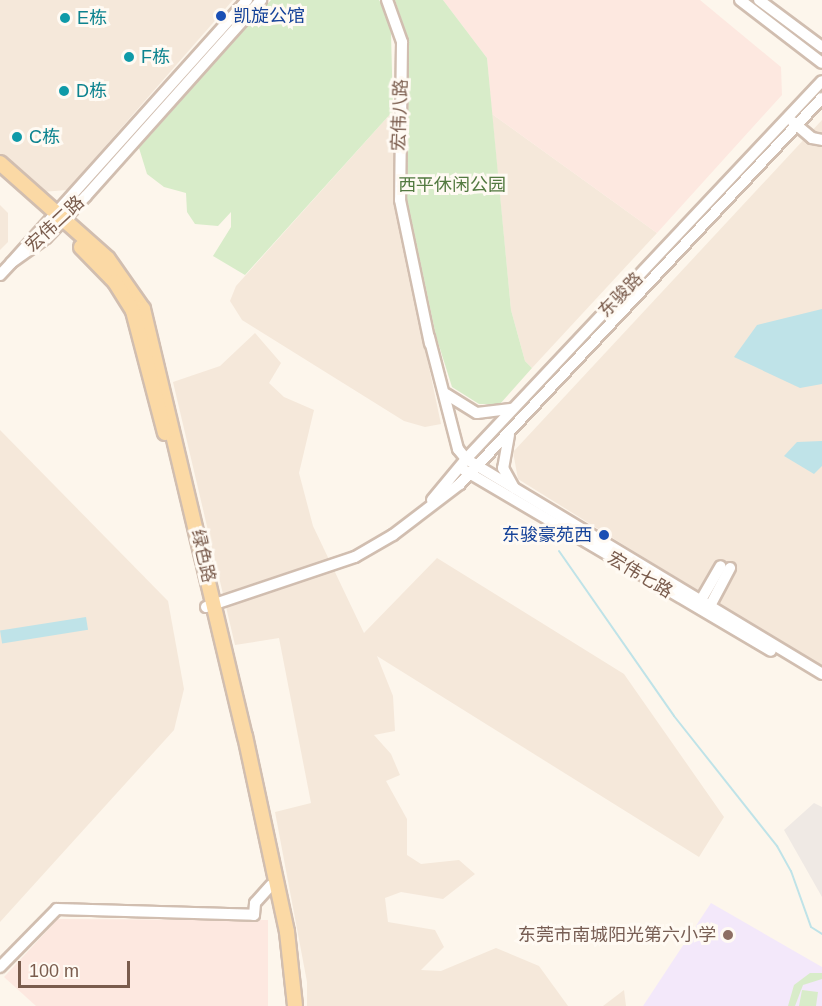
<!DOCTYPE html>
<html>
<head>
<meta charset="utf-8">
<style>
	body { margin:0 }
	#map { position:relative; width:822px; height:1006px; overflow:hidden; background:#fdf6ec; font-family:Helvetica,"Noto Sans SC",sans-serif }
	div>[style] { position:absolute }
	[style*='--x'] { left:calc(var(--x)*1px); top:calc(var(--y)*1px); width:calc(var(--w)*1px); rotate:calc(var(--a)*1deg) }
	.residential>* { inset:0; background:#f5e8da }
	.commercial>* { inset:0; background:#fde8e0 }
	.industrial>* { inset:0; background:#efe9e4 }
	.education>* { inset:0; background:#f3e8fa }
	.green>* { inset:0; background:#d8ecc9 }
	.water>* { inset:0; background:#bfe3e8; transform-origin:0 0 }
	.stream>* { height:2px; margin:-1px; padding:0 1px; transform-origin:1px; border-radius:1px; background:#bfe3e8 }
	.roads { filter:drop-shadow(2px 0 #d1beb0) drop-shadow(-2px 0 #d1beb0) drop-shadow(0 2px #d1beb0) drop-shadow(0 -2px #d1beb0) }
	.minor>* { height:10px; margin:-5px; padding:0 5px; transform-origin:5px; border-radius:5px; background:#fff }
	.major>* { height:14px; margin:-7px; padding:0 7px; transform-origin:7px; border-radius:7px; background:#fbd9a5 }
	.dots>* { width:16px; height:16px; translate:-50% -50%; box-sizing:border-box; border:3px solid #fffaf3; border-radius:50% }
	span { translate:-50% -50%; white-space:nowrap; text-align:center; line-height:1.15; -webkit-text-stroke:6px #fffaf3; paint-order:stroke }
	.transit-label { font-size:18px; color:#164399 }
	.left { translate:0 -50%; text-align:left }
	.right { translate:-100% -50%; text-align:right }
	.culture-label { font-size:18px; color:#0d838f }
	.street-label { font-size:18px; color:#7a5c4d }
	.park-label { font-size:18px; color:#537a41 }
	.education-label { font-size:18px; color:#785e54 }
	.scale { position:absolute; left:18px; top:961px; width:112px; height:27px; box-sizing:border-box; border:3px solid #7a5c4d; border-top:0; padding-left:8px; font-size:18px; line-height:21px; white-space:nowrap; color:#7a5c4d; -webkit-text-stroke:4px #fffaf3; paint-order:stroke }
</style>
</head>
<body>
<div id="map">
	<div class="residential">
		<i style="clip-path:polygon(0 0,233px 0,67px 190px,42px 192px,0 154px)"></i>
		<i style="clip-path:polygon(393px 111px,394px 201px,441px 424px,425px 427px,404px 421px,242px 320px,230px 301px,236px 286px)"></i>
		<i style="clip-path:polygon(492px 114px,657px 233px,532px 368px,525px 361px,511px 310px)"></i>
		<i style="clip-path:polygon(822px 120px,822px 666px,818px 666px,518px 479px,513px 452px)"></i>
		<i style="clip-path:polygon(0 205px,8px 213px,8px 242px,0 250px)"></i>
		<i style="clip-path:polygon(255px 333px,281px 363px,269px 383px,284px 397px,314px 410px,299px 473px,313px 526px,364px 633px,437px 558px,624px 674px,724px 817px,699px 857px,377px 656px,393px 696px,395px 731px,374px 735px,391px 754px,400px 775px,386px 781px,407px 819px,407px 855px,421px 864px,459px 860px,475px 874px,443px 899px,401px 892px,385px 898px,388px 922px,435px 930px,444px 947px,421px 970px,441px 971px,496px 948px,539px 966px,568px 1006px,307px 1006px,307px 982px,275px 812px,311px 803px,279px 638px,235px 645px,173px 382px,220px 366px)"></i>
		<i style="clip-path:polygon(0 430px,168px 601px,184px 689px,174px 730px,0 922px)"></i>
		<i style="clip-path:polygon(624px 990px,626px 1006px,603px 1006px)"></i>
	</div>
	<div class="commercial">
		<i style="clip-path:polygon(443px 0,700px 0,781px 67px,782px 95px,657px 233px,492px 114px,487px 58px)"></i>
		<i style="clip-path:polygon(58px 919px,268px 920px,268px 1006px,36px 1006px,4px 977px)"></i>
	</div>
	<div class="industrial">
		<i style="clip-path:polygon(814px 803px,822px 807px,822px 897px,784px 830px)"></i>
	</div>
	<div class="education">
		<i style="clip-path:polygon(711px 903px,822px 967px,822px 1006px,643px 1006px)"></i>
	</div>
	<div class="green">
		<i style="clip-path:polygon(271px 0,379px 0,386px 11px,391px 33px,393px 111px,245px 275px,213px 256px,231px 227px,231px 212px,218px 226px,195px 224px,187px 212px,186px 193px,164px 187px,147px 174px,139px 148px)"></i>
		<i style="clip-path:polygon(395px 0,443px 0,487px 58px,511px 310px,525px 361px,532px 368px,500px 404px,479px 404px,452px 387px,436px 336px,407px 199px,409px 42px)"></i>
		<i style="clip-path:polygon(810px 973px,822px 973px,822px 979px,803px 985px,795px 1006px,788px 1006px,794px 985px)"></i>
		<i style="clip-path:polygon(802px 990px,818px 992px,816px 1006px,799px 1006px)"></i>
	</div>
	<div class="water">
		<i style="clip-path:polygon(822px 309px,822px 384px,800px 388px,734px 357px,757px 325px)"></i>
		<i style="clip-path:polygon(822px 441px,822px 466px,814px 474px,784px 456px,797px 442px)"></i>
		<i style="left:86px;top:617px;width:13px;height:87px;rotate:81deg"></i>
	</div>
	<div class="stream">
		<i style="--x:559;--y:551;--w:201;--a:55.1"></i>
		<i style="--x:674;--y:716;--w:166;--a:51.6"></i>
		<i style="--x:777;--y:846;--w:29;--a:61"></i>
		<i style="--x:791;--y:871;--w:59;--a:70.3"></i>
		<i style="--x:811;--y:927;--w:13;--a:32"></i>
	</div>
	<div class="roads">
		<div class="minor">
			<i style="--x:247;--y:0;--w:353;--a:131.9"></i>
			<i style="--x:11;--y:263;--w:43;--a:-35.5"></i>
			<i style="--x:46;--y:238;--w:58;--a:-46.4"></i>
			<i style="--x:86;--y:196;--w:263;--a:-48.2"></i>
			<i style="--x:387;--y:0;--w:45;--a:70.3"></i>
			<i style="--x:402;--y:42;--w:158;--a:90.7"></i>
			<i style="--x:400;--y:200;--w:147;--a:78.2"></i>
			<i style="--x:740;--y:0;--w:103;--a:37.5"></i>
			<i style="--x:759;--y:0;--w:79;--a:36.7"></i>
			<i style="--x:793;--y:122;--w:25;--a:40"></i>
			<i style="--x:812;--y:138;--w:10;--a:11"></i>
			<i style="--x:0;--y:275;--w:16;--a:-47"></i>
			<i style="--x:429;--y:337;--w:116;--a:75.5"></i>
			<i style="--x:458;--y:449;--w:13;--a:51"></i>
			<i style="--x:466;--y:459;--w:416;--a:31.1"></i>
			<i style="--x:446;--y:394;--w:36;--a:32"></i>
			<i style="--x:477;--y:413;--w:34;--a:-7"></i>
			<i style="--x:509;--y:435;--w:34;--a:100"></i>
			<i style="--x:503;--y:468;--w:23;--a:61"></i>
			<i style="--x:464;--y:470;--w:356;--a:30.5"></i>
			<i style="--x:432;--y:500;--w:53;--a:-50.3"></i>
			<i style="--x:466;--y:459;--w:519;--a:-46.72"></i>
			<i style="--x:701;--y:600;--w:39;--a:-60"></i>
			<i style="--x:710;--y:606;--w:43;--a:-62.2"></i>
			<i style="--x:206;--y:607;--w:157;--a:-18.6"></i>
			<i style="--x:355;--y:557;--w:44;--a:-30.1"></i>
			<i style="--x:393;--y:535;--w:84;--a:-37.3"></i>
			<i style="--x:460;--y:484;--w:529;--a:-46.84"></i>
			<i style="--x:0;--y:967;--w:81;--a:-45.5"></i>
			<i style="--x:57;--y:909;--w:197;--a:1.7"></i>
			<i style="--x:254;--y:915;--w:12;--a:-85"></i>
			<i style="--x:255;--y:903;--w:24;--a:-48"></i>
		</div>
		<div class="major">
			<i style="--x:0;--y:163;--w:144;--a:41.6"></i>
			<i style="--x:108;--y:259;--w:61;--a:55"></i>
			<i style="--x:143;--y:309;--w:439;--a:76.6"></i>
			<i style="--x:245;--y:736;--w:200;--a:77.9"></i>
			<i style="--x:287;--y:932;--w:74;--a:83.8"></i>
			<i style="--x:81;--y:247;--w:49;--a:45.8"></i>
			<i style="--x:115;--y:282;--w:34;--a:58"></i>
			<i style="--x:133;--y:311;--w:126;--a:75.3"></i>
		</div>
	</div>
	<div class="dots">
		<i style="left:221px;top:16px;background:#1a4fb4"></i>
		<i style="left:65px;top:18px;background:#0f9aa8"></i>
		<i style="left:129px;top:57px;background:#0f9aa8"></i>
		<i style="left:64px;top:91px;background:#0f9aa8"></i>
		<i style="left:17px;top:137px;background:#0f9aa8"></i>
		<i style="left:604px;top:535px;background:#1a4fb4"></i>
		<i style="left:728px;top:935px;background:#8d6e63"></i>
	</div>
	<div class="transit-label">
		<span class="left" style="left:233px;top:16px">凯旋公馆</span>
		<span class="right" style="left:592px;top:535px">东骏豪苑西</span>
	</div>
	<div class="culture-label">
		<span class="left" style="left:77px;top:18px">E栋</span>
		<span class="left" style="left:141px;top:57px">F栋</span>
		<span class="left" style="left:76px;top:91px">D栋</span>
		<span class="left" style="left:29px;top:137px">C栋</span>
	</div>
	<div class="street-label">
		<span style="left:400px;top:115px;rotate:-88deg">宏伟八路</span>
		<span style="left:55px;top:224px;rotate:-43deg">宏伟二路</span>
		<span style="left:621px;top:295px;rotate:-46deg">东骏路</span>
		<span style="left:203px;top:556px;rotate:77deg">绿色路</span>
		<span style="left:640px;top:575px;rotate:31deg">宏伟七路</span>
	</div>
	<div class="park-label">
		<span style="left:452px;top:185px">西平休闲公园</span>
	</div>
	<div class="education-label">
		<span class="right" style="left:716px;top:935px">东莞市南城阳光第六小学</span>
	</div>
	<div class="scale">100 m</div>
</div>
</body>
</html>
